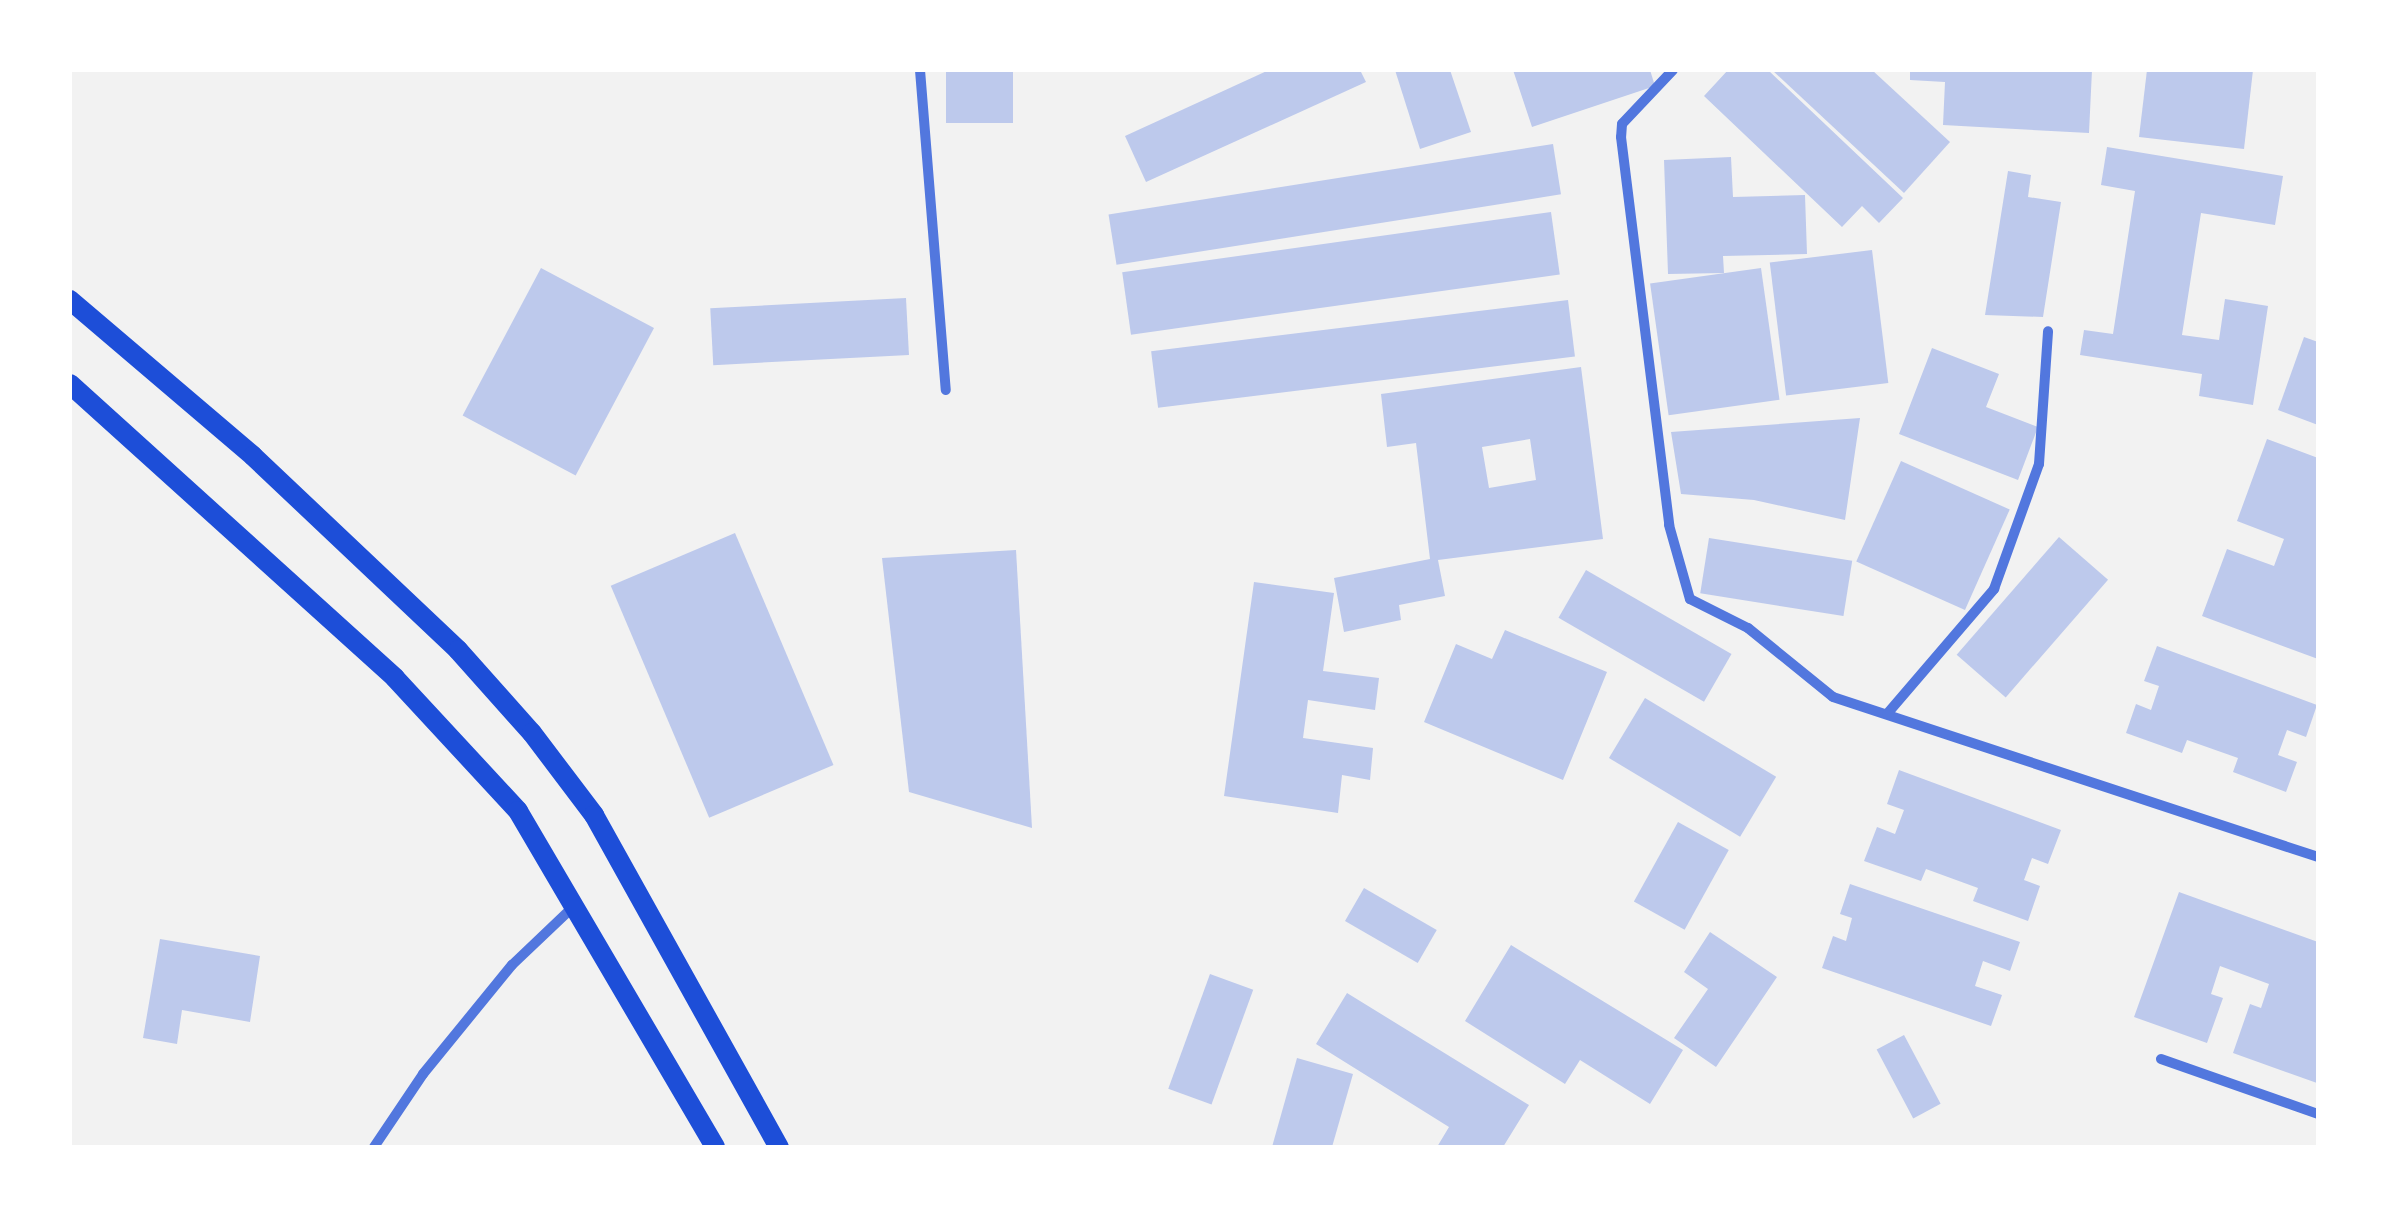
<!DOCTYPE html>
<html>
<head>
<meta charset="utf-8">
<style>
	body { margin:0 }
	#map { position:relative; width:2388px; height:1217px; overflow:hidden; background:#f2f2f2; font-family:"Golos Text",sans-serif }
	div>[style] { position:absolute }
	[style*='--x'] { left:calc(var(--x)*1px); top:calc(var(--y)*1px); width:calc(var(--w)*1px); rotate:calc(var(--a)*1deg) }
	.building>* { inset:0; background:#bdc9ec; transform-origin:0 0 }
	.minor>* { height:10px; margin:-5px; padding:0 5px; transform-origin:5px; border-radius:5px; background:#5277de }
	.secondary>* { height:20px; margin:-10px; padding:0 10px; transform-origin:10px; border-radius:10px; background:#1d4ed8 }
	span { translate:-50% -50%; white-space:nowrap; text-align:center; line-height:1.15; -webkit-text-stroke:8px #fff; paint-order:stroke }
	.frame { position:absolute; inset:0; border:72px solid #fff; pointer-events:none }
</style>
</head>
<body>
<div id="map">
	<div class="building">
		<i style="left:946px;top:70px;width:67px;height:53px"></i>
		<i style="clip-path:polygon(1269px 70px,1360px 70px,1366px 82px,1146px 182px,1125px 136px)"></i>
		<i style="clip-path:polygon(1395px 70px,1450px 70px,1471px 132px,1420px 149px)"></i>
		<i style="clip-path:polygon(1513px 70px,1650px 70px,1655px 86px,1532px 127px)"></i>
		<i style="clip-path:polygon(1728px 70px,1768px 70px,1903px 198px,1879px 223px,1862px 206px,1842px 227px,1704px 96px)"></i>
		<i style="clip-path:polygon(1772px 70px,1872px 70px,1950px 142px,1904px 193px)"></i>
		<i style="clip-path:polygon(1910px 70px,2092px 70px,2089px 133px,1943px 125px,1945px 82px,1910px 80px)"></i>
		<i style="clip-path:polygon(2147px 70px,2253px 70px,2244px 149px,2139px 137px)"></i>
		<i style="left:1553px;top:144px;width:51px;height:450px;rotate:81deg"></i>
		<i style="clip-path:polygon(2107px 147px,2283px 176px,2275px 225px,2201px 213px,2182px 335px,2219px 340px,2225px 299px,2268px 306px,2253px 405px,2199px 396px,2202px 374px,2080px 355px,2084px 330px,2113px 334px,2135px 191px,2101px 185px)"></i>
		<i style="clip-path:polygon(1731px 157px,1733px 197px,1805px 195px,1807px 254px,1723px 256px,1724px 273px,1668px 274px,1664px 160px)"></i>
		<i style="clip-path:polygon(2008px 171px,2031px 175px,2028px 197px,2061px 202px,2043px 317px,1985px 315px)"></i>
		<i style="left:1551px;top:212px;width:63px;height:433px;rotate:82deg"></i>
		<i style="left:1872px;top:250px;width:134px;height:103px;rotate:83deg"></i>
		<i style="left:541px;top:268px;width:128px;height:167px;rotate:28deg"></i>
		<i style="left:1761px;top:268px;width:133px;height:112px;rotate:82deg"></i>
		<i style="left:906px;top:298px;width:57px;height:196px;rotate:87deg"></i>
		<i style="left:1568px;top:300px;width:57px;height:420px;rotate:83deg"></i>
		<i style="clip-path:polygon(2304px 337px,2318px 342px,2318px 425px,2278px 410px)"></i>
		<i style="clip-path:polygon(1932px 348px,1999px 374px,1986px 407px,2038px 427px,2018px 480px,1899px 434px)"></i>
		<i style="clip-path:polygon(evenodd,1581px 367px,1603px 539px,1438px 560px,1445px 596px,1399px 605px,1401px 620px,1344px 632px,1334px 578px,1430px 559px,1416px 443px,1387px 447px,1381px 394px,1581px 367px,1530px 439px,1536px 480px,1489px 488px,1482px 447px,1530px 439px)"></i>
		<i style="clip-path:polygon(1860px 418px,1845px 520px,1754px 500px,1681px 494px,1671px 432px)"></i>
		<i style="clip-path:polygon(2267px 439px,2318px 458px,2318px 659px,2202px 616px,2227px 549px,2274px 566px,2284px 539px,2237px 521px)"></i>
		<i style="left:1901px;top:461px;width:119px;height:110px;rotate:24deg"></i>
		<i style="left:735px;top:533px;width:252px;height:135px;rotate:67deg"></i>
		<i style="left:2059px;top:537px;width:65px;height:156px;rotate:41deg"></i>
		<i style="left:1709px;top:538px;width:145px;height:56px;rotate:9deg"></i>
		<i style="clip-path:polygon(1016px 550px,1032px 828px,909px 792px,882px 558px)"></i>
		<i style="left:1586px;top:570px;width:168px;height:55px;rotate:30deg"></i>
		<i style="clip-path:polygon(1254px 582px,1334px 593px,1323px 671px,1379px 678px,1375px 710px,1308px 700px,1303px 738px,1373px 748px,1370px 780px,1342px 775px,1338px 813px,1224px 796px)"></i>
		<i style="clip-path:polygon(1505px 630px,1607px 672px,1563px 780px,1424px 722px,1456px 644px,1492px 659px)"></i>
		<i style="clip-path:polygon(2157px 646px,2317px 705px,2306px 737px,2287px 730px,2278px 755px,2297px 762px,2286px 792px,2233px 772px,2238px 758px,2187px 740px,2182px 753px,2126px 733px,2136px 704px,2151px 710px,2159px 686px,2144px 681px)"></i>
		<i style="left:1645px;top:698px;width:153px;height:70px;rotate:31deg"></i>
		<i style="clip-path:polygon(1899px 770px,2061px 830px,2048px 864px,2032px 858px,2024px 880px,2040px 886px,2028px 921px,1973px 901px,1978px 888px,1926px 869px,1921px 881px,1864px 861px,1877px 827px,1895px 834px,1904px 810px,1887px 804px)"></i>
		<i style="left:1678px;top:822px;width:58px;height:91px;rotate:29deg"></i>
		<i style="clip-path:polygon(1850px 884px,2020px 942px,2010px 971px,1983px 961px,1975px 986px,2002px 995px,1991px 1026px,1822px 968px,1833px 936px,1846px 941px,1852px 918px,1840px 914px)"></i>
		<i style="left:1364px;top:888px;width:84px;height:38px;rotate:30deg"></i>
		<i style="clip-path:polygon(2179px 892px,2318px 942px,2317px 1083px,2233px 1053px,2250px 1004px,2261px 1008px,2269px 984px,2220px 966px,2211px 994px,2223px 998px,2207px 1043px,2134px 1017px)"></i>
		<i style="clip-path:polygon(1710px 932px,1777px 977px,1716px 1067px,1674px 1038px,1708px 989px,1684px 972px)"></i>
		<i style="clip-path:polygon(160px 939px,260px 956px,250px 1022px,182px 1010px,177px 1044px,143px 1038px)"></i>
		<i style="clip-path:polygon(1511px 945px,1683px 1050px,1650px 1104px,1580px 1060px,1565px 1084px,1465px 1021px)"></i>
		<i style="left:1210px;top:974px;width:46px;height:122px;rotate:20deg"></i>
		<i style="clip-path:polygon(1347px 993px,1529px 1105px,1503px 1147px,1437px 1147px,1449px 1127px,1316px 1044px)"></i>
		<i style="left:1904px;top:1035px;width:78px;height:31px;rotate:62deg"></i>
		<i style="clip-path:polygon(1297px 1058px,1353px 1074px,1332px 1147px,1272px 1147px)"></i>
	</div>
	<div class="minor">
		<i style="--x:920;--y:70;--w:321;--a:85.4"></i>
		<i style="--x:1673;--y:70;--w:74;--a:133.4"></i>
		<i style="--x:1622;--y:124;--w:13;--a:94"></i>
		<i style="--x:1621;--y:137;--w:391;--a:82.9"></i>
		<i style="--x:1669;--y:525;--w:77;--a:74.2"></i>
		<i style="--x:1690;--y:599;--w:65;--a:26.6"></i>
		<i style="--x:1748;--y:628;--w:109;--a:39.1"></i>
		<i style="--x:1833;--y:697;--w:511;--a:18.26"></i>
		<i style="--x:1887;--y:714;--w:165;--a:-49.4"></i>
		<i style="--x:1994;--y:589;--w:133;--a:-70.2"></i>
		<i style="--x:2039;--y:464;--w:133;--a:-86.1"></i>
		<i style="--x:2161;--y:1059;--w:166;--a:19.3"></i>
		<i style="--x:374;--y:1147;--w:88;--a:-56.1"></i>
		<i style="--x:423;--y:1074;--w:141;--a:-50.8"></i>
		<i style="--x:512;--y:965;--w:88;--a:-43.6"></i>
	</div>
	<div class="secondary">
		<i style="--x:70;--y:300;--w:240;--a:40.4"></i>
		<i style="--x:253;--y:456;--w:282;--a:43.4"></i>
		<i style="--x:458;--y:650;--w:111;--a:48.3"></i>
		<i style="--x:532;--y:733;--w:103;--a:52.9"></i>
		<i style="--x:594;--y:815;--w:380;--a:60.9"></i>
		<i style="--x:70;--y:384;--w:438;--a:42.1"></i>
		<i style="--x:395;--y:678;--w:181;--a:47.2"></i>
		<i style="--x:518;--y:811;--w:389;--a:59.6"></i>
	</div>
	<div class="frame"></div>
</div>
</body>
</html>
